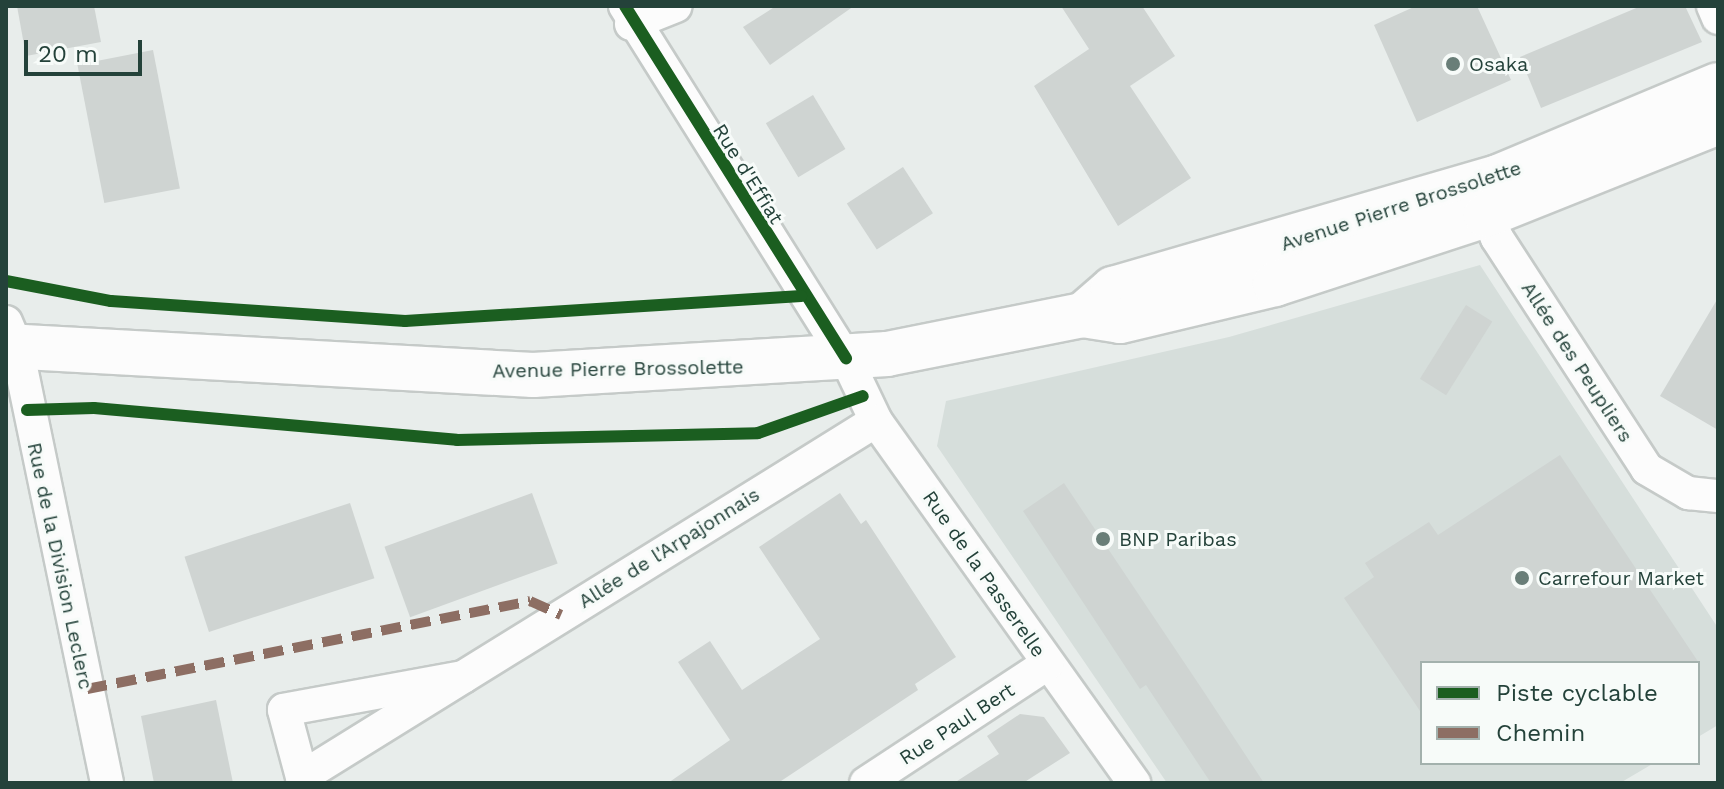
<!DOCTYPE html>
<html>
<head>
<meta charset="utf-8">
<style>
	body { margin:0 }
	#map { position:relative; width:1724px; height:789px; overflow:hidden; background:#e8edeb; font-family:"Work Sans",sans-serif }
	div>[style] { position:absolute }
	[style*='--x'] { left:calc(var(--x)*1px); top:calc(var(--y)*1px); width:calc(var(--w)*1px); rotate:calc(var(--a)*1deg) }
	.built>* { inset:0; background:#d6dedb }
	.building>* { inset:0; background:#cfd4d2; transform-origin:0 0 }
	.roads { filter:drop-shadow(2px 0 #c5cac8) drop-shadow(-2px 0 #c5cac8) drop-shadow(0 2px #c5cac8) drop-shadow(0 -2px #c5cac8) }
	.street>* { height:32px; margin:-16px; padding:0 16px; transform-origin:16px; border-radius:16px; background:#fcfcfc }
	.secondary>* { height:44px; margin:-22px; padding:0 22px; transform-origin:22px; border-radius:22px; background:#fcfcfc }
	.quiet>* { height:10px; margin-top:-5px; transform-origin:0; background:repeating-linear-gradient(90deg,#8d6e63 0 20px,transparent 0 30px) }
	.cycleway>* { height:12px; margin:-6px; padding:0 6px; transform-origin:6px; border-radius:6px; background:#1b5e20 }
	.dots>* { width:22px; height:22px; translate:-50% -50%; box-sizing:border-box; border:4px solid #f7fbf9; border-radius:50% }
	span { translate:-50% -50%; white-space:nowrap; text-align:center; line-height:1.15; -webkit-text-stroke:6px #f7fbf9; paint-order:stroke }
	.poi-label { font-size:20px; color:#24423a }
	.left { translate:0 -50%; text-align:left }
	.street-label { font-size:20px; color:#24423a }
	.frame { position:absolute; inset:0; border:8px solid #24423a; pointer-events:none }
	.legend { position:absolute; left:1420px; top:661px; width:280px; height:104px; box-sizing:border-box; background:#f7fbf9; border:2px solid #a3b1ad; margin:0; padding:10px 14px; list-style:none; font-size:24px; color:#24423a }
	.legend li { display:flex; align-items:center; gap:16px; height:40px }
	.legend b { width:40px; border:2px solid #a3b1ad }
	.scale { position:absolute; left:24px; top:40px; width:118px; height:36px; box-sizing:border-box; border:4px solid #24423a; border-top:0; padding-left:10px; font-size:24px; line-height:28px; white-space:nowrap; color:#24423a; -webkit-text-stroke:6px #f7fbf9; paint-order:stroke }
</style>
</head>
<body>
<div id="map">
	<div class="built">
		<i style="clip-path:polygon(1480px 265px,1718px 628px,1718px 725px,1698px 737px,1698px 663px,1422px 663px,1422px 763px,1654px 763px,1620px 783px,1167px 783px,937px 446px,946px 401px,1229px 337px)"></i>
	</div>
	<div class="building">
		<i style="clip-path:polygon(17px 6px,94px 6px,101px 42px,26px 56px)"></i>
		<i style="clip-path:polygon(776px 6px,854px 6px,770px 65px,743px 27px)"></i>
		<i style="clip-path:polygon(1061px 6px,1142px 6px,1175px 56px,1130px 86px,1191px 178px,1118px 226px,1034px 86px,1089px 49px)"></i>
		<i style="clip-path:polygon(1416px 6px,1477px 6px,1511px 80px,1417px 122px,1374px 25px)"></i>
		<i style="clip-path:polygon(1641px 6px,1685px 6px,1702px 42px,1541px 108px,1520px 57px)"></i>
		<i style="left:153px;top:50px;width:141px;height:77px;rotate:79deg"></i>
		<i style="left:813px;top:95px;width:63px;height:55px;rotate:59deg"></i>
		<i style="left:903px;top:167px;width:55px;height:67px;rotate:57deg"></i>
		<i style="clip-path:polygon(1718px 298px,1718px 430px,1660px 396px)"></i>
		<i style="left:1466px;top:305px;width:31px;height:87px;rotate:32deg"></i>
		<i style="clip-path:polygon(1560px 455px,1699px 663px,1422px 663px,1422px 714px,1344px 598px,1374px 577px,1365px 563px,1429px 522px,1438px 535px)"></i>
		<i style="clip-path:polygon(1064px 483px,1204px 692px,1264px 783px,1211px 783px,1146px 685px,1140px 689px,1023px 511px)"></i>
		<i style="left:532px;top:493px;width:75px;height:157px;rotate:70deg"></i>
		<i style="clip-path:polygon(840px 493px,861px 524px,866px 520px,956px 657px,915px 684px,918px 690px,778px 783px,668px 783px,730px 740px,678px 662px,710px 641px,742px 690px,820px 639px,759px 547px)"></i>
		<i style="left:350px;top:503px;width:79px;height:174px;rotate:72deg"></i>
		<i style="clip-path:polygon(216px 700px,233px 783px,154px 783px,141px 716px)"></i>
		<i style="clip-path:polygon(1020px 714px,1044px 717px,1070px 753px,1023px 783px,954px 783px,999px 754px,987px 736px)"></i>
	</div>
	<div class="roads">
		<div class="street">
			<i style="--x:625;--y:6;--w:416;--a:57.9"></i>
			<i style="--x:846;--y:358;--w:70;--a:64.5"></i>
			<i style="--x:876;--y:421;--w:445;--a:54.5"></i>
			<i style="--x:1713;--y:6;--w:13;--a:67"></i>
			<i style="--x:631;--y:24;--w:48;--a:-21.8"></i>
			<i style="--x:1478;--y:195;--w:47;--a:66.2"></i>
			<i style="--x:1497;--y:238;--w:275;--a:57"></i>
			<i style="--x:1647;--y:469;--w:48;--a:30.3"></i>
			<i style="--x:1688;--y:493;--w:30;--a:6"></i>
			<i style="--x:6;--y:322;--w:28;--a:67"></i>
			<i style="--x:17;--y:348;--w:444;--a:78.3"></i>
			<i style="--x:463;--y:677;--w:182;--a:169.6"></i>
			<i style="--x:284;--y:710;--w:69;--a:75"></i>
			<i style="--x:302;--y:777;--w:675;--a:-31.81"></i>
			<i style="--x:866;--y:783;--w:217;--a:-33.3"></i>
		</div>
		<div class="secondary">
			<i style="--x:1083;--y:315;--w:40;--a:-41"></i>
			<i style="--x:1113;--y:289;--w:401;--a:-16.2"></i>
			<i style="--x:1498;--y:177;--w:238;--a:-22.7"></i>
			<i style="--x:6;--y:346;--w:528;--a:3.15"></i>
			<i style="--x:533;--y:375;--w:355;--a:-3.4"></i>
			<i style="--x:887;--y:354;--w:200;--a:-11.3"></i>
			<i style="--x:1083;--y:315;--w:37;--a:9"></i>
			<i style="--x:1120;--y:321;--w:159;--a:-13.4"></i>
			<i style="--x:1275;--y:284;--w:222;--a:-18.1"></i>
			<i style="--x:1486;--y:215;--w:250;--a:-21.8"></i>
		</div>
	</div>
	<div class="quiet">
		<i style="--x:87;--y:689;--w:452;--a:-11.2"></i>
		<i style="--x:530;--y:601;--w:34;--a:24"></i>
	</div>
	<div class="cycleway">
		<i style="--x:625;--y:6;--w:416;--a:57.9"></i>
		<i style="--x:6;--y:281;--w:107;--a:10.8"></i>
		<i style="--x:111;--y:301;--w:295;--a:3.9"></i>
		<i style="--x:405;--y:321;--w:397;--a:-3.6"></i>
		<i style="--x:27;--y:410;--w:67;--a:-1.7"></i>
		<i style="--x:94;--y:408;--w:364;--a:5"></i>
		<i style="--x:457;--y:440;--w:301;--a:-1.3"></i>
		<i style="--x:758;--y:433;--w:111;--a:-19.4"></i>
	</div>
	<div class="dots">
		<i style="left:1453px;top:64px;background:#697e78"></i>
		<i style="left:1103px;top:539px;background:#697e78"></i>
		<i style="left:1522px;top:578px;background:#697e78"></i>
	</div>
	<div class="poi-label">
		<span class="left" style="left:1469px;top:64px">Osaka</span>
		<span class="left" style="left:1119px;top:539px">BNP Paribas</span>
		<span class="left" style="left:1538px;top:578px">Carrefour Market</span>
	</div>
	<div class="street-label">
		<span style="left:748px;top:174px;rotate:58deg">Rue d'Effiat</span>
		<span style="left:1401px;top:206px;rotate:-18deg">Avenue Pierre Brossolette</span>
		<span style="left:1577px;top:362px;rotate:57deg">Allée des Peupliers</span>
		<span style="left:618px;top:369px;rotate:-1deg">Avenue Pierre Brossolette</span>
		<span style="left:669px;top:548px;rotate:-32deg">Allée de l'Arpajonnais</span>
		<span style="left:60px;top:566px;rotate:78deg">Rue de la Division Leclerc</span>
		<span style="left:984px;top:574px;rotate:55deg">Rue de la Passerelle</span>
		<span style="left:957px;top:724px;rotate:-33deg">Rue Paul Bert</span>
	</div>
	<div class="frame"></div>
	<ul class="legend">
	<li><b style="height:10px;background:#1b5e20"></b>Piste cyclable</li>
	<li><b style="height:10px;background:#8d6e63"></b>Chemin</li>
	</ul>
	<div class="scale">20 m</div>
</div>
</body>
</html>
